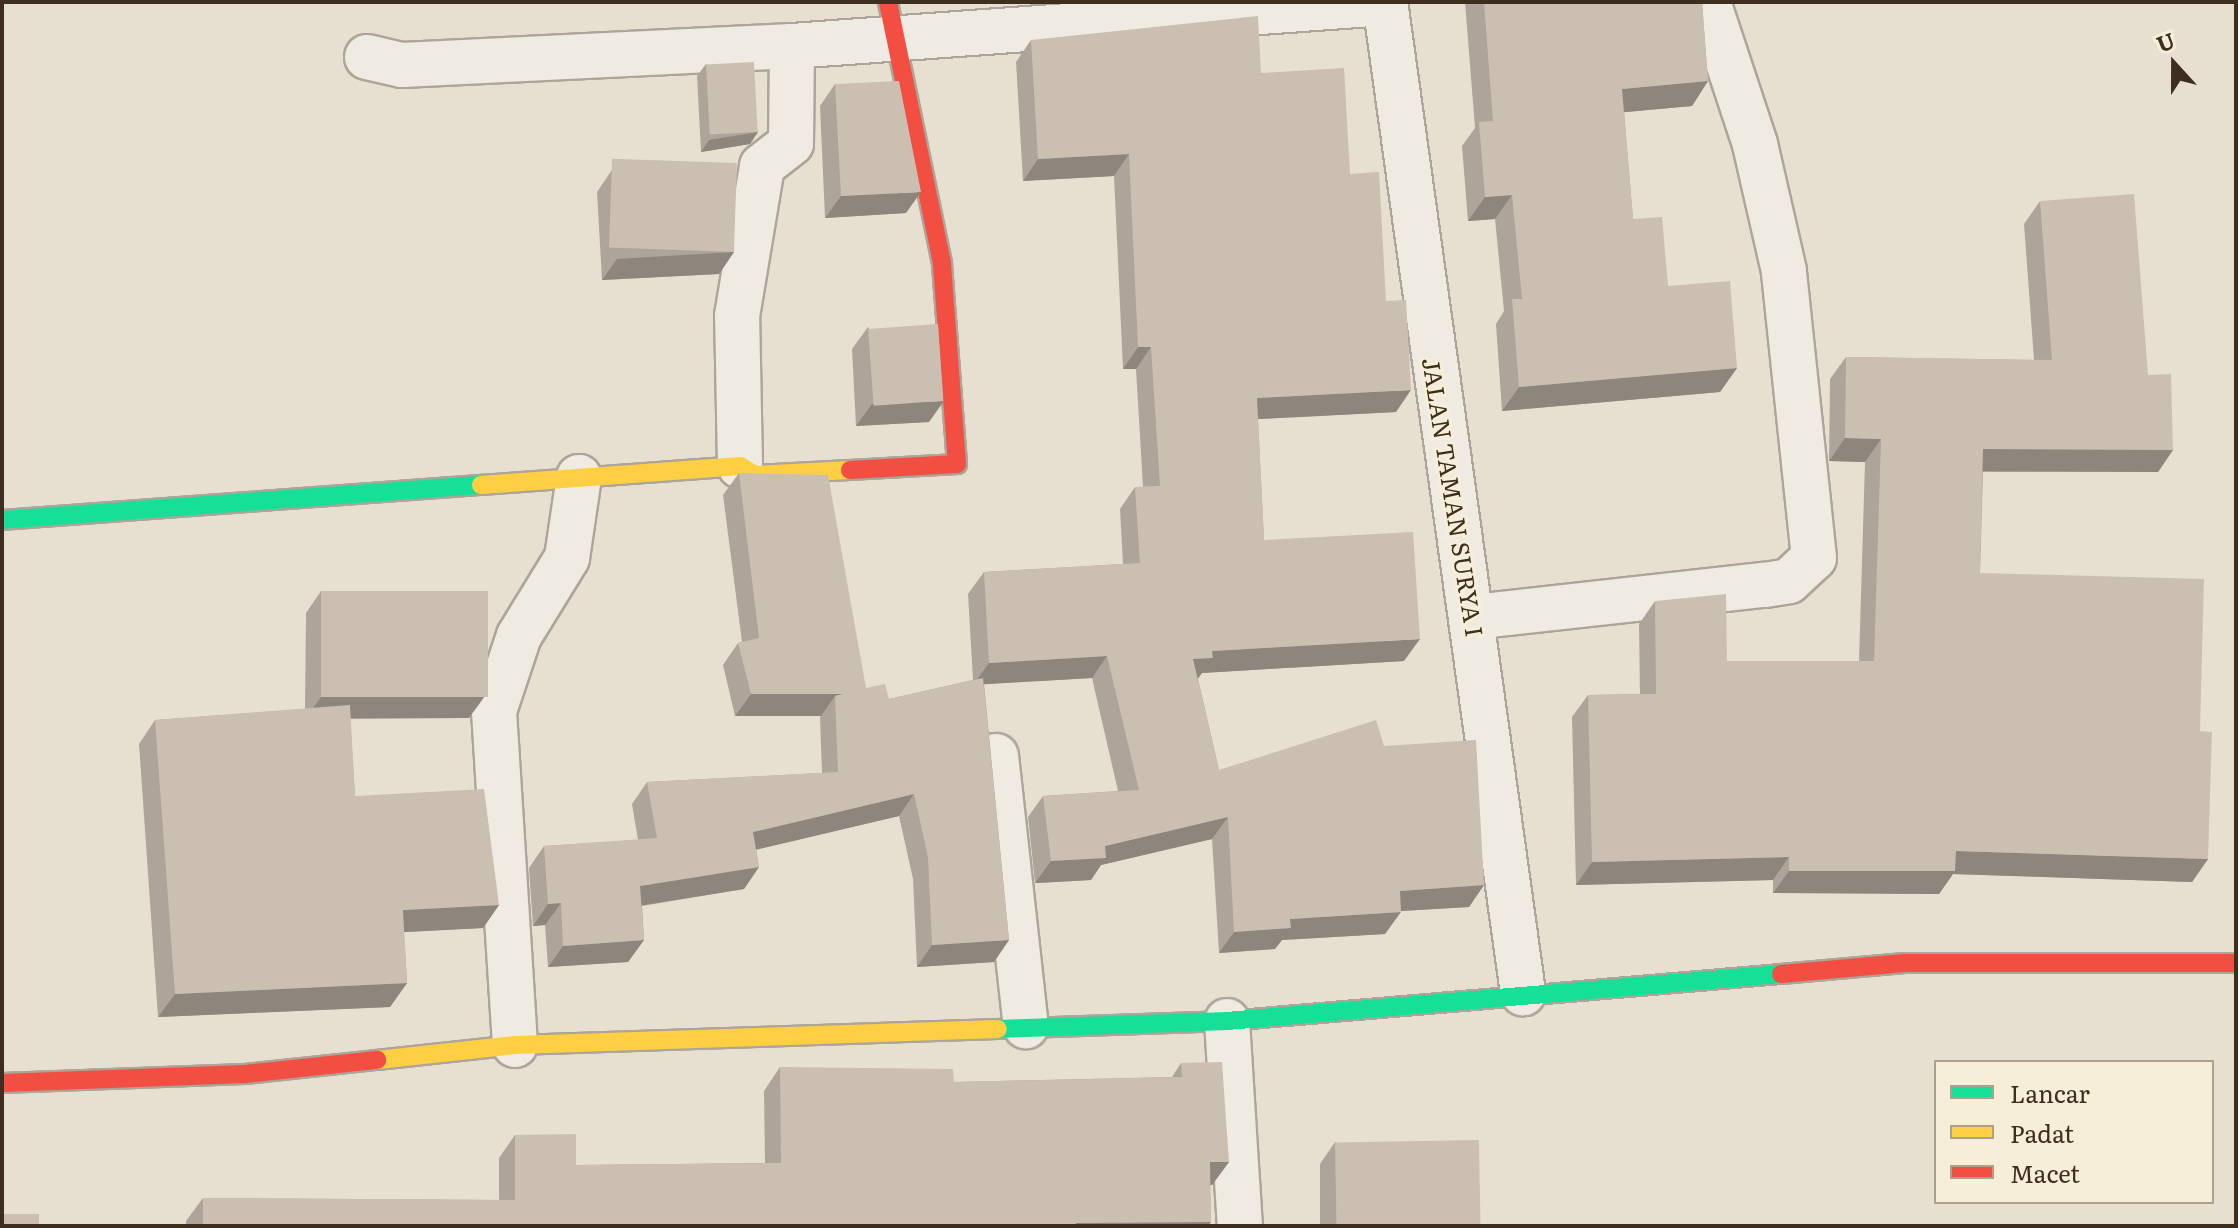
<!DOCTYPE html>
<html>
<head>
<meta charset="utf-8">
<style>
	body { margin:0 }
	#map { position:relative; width:2238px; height:1228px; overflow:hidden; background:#e7e0d1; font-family:Literata,serif }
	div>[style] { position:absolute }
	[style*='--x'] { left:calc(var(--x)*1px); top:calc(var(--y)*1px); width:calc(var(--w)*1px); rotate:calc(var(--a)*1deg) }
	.roads { filter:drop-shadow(2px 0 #ada599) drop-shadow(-2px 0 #ada599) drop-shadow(0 2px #ada599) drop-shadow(0 -2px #ada599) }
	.street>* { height:44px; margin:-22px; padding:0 22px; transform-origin:22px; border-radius:22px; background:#efebe3 }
	.fast>* { height:18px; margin:-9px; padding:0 9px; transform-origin:9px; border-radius:9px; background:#16e098 }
	.slow>* { height:18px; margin:-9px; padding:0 9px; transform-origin:9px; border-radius:9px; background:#ffcf43 }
	.jam>* { height:18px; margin:-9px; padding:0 9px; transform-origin:9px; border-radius:9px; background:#f24e42 }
	.wall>* { inset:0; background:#afa499 }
	.shaded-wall>* { inset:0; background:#8e867d }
	.building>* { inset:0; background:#cbbfb2; transform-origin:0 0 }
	span { translate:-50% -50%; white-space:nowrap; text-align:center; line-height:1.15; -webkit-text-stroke:6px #f7eed8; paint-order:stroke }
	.street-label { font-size:24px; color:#3d2e20 }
	.frame { position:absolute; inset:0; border:4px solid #3d2e20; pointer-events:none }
	.legend { position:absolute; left:1934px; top:1060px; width:280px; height:144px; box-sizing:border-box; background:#f7eed8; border:2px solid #ada18e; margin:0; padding:10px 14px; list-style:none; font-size:24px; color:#3d2e20 }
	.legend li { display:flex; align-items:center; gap:16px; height:40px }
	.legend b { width:40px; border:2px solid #ada18e }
	.north { position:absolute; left:2134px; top:24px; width:80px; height:80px; -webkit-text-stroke:6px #f7eed8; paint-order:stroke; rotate:339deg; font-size:22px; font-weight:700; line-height:32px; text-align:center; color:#3d2e20 }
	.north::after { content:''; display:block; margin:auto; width:28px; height:36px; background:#3d2e20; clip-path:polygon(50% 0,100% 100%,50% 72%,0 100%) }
</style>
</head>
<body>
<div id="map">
	<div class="roads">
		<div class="street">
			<i style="--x:1385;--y:2;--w:1001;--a:82.07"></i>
			<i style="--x:367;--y:57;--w:36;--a:13"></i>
			<i style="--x:402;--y:65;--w:390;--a:-2.8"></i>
			<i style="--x:740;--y:466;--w:150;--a:-91.1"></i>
			<i style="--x:737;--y:316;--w:152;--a:-80.5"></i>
			<i style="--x:762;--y:166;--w:37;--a:-38"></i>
			<i style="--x:791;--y:143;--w:97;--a:-89.4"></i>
			<i style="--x:792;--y:46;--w:595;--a:-4.15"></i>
			<i style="--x:1473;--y:617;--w:294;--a:-6.3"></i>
			<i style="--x:1765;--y:585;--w:24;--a:-9"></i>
			<i style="--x:1789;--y:581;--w:34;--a:-43"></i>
			<i style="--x:1814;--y:558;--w:289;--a:-96"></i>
			<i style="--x:1784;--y:271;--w:130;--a:-102.9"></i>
			<i style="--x:1755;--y:144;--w:150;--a:-108.3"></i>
			<i style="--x:996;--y:756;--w:272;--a:83.7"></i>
			<i style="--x:1227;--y:1021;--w:205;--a:86.4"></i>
			<i style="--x:515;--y:1045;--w:335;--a:-93.6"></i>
			<i style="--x:494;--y:711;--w:79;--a:-71.6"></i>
			<i style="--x:519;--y:636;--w:92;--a:-58.4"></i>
			<i style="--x:567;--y:558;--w:82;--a:-81.6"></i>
		</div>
		<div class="fast">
			<i style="--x:2;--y:520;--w:480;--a:-4.2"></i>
			<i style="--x:998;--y:1029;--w:229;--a:-2"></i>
			<i style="--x:1227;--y:1021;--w:556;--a:-4.85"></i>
		</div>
		<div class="slow">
			<i style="--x:481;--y:485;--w:260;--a:-4.2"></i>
			<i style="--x:740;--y:466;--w:17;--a:31"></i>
			<i style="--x:755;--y:475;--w:95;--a:-3"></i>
			<i style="--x:377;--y:1060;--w:139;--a:-6.2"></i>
			<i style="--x:515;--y:1045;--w:483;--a:-1.9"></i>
		</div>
		<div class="jam">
			<i style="--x:850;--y:470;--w:107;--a:-3.2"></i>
			<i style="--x:957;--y:464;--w:202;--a:-94.3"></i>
			<i style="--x:942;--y:263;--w:267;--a:-101.7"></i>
			<i style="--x:1781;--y:974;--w:124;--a:-5.1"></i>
			<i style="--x:1905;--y:963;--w:331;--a:0"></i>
			<i style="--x:2;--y:1083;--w:243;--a:-2.1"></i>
			<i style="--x:245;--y:1074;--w:133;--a:-6.1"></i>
		</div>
	</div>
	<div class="wall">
		<i style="clip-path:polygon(1465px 2px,1702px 2px,1708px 81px,1692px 106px,1624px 112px,1633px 219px,1668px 286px,1737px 368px,1720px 392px,1502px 411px,1496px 324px,1504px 311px,1495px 219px,1468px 221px,1462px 146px,1475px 128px)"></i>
		<i style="clip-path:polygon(1031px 40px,1261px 73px,1350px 174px,1386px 301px,1396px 412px,1258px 419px,1264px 540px,1404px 661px,1202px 673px,1198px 679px,1219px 770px,1384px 746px,1484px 885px,1469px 907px,1401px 911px,1385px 934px,1282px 940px,1275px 949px,1219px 953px,1212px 839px,1101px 865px,1091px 880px,1035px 883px,1028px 817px,1043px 796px,1118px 791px,1092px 678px,984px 684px,1009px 940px,994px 962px,917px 967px,913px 879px,899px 816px,756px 849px,759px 867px,744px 889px,642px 906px,644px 940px,628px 962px,548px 967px,545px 925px,533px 926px,529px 868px,544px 846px,638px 840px,632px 804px,647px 782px,822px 773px,820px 717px,821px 716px,735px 716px,723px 665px,738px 643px,742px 642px,723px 495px,739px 473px,866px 688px,889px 699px,973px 680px,968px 594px,984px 572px,1123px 564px,1120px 509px,1135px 487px,1143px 487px,1136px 369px,1123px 369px,1114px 176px,1023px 181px,1016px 62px)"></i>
		<i style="clip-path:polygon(706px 64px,758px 132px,750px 144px,701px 152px,697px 76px)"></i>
		<i style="clip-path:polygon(835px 84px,906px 213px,825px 218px,820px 106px)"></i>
		<i style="clip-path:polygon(612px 170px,734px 252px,719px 274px,602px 280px,597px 192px)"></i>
		<i style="clip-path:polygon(2040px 201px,2148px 375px,2173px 450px,2158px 472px,1983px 472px,1980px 573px,2200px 731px,2208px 859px,2192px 882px,1953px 874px,1939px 894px,1773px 893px,1773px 880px,1576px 885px,1572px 717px,1588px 695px,1640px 694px,1639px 624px,1655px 601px,1727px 661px,1859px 661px,1865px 462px,1829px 461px,1830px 379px,1846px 357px,2034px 360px,2024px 224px)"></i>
		<i style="clip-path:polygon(868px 327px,929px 422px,856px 426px,852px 349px)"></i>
		<i style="clip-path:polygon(321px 591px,469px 718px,350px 718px,355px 796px,499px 905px,483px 928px,404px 932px,407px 983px,390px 1007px,158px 1017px,139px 744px,155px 720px,305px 709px,306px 613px)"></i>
		<i style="clip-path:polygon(1181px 1063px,1229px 1162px,1212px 1185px,1210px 1185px,1211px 1222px,1208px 1226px,186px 1226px,186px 1221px,203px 1198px,499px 1200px,499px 1158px,515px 1135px,576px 1165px,765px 1163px,764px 1091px,780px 1067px,954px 1082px,1172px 1077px)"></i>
		<i style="clip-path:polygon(1335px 1142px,1480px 1226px,1320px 1226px,1320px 1164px)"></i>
	</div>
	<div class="shaded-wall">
		<i style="clip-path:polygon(1708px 81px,1692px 106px,1605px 114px,1622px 89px)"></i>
		<i style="clip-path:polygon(758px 132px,750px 144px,701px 152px,709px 140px)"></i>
		<i style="clip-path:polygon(1129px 154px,1114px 176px,1023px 181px,1038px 159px)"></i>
		<i style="clip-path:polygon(921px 192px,906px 213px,825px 218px,841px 196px)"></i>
		<i style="clip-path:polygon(1512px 195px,1495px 219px,1468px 221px,1485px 197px)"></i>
		<i style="clip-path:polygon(734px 252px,719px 274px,602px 280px,617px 259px)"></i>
		<i style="clip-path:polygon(1138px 347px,1151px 347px,1136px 369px,1123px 369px)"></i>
		<i style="clip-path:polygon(1737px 368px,1720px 392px,1502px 411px,1519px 387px)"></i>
		<i style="clip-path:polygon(1411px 390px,1396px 412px,1241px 420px,1257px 398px)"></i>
		<i style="clip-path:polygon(944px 401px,929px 422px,856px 426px,872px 404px)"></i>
		<i style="clip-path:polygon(1845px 438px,1881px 439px,1865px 462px,1829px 461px)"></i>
		<i style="clip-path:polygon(1983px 449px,2173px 450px,2158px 472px,1968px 471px)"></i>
		<i style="clip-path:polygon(1420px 639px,1404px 661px,1202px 673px,1197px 679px,1193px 659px,1212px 651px)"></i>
		<i style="clip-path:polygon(1107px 656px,1092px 678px,973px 685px,989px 663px)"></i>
		<i style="clip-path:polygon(751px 694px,843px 694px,835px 696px,821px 716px,735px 716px)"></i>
		<i style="clip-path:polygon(485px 696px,469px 718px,305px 719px,321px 697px)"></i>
		<i style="clip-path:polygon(914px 794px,899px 816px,738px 854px,753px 832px)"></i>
		<i style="clip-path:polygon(1228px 817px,1212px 839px,1101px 865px,1091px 880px,1035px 883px,1051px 861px,1105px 846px)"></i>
		<i style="clip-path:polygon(1956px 851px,2208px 859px,2192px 882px,1953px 874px,1939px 894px,1773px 893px,1789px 871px)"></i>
		<i style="clip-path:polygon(1789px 857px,1773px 880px,1576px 885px,1592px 862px)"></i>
		<i style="clip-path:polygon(759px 867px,744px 889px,625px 908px,640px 886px)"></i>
		<i style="clip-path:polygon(1484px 885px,1469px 907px,1384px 912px,1400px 891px)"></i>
		<i style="clip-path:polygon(561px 903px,545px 925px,533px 926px,548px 904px)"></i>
		<i style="clip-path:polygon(499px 905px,483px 928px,387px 933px,403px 910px)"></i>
		<i style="clip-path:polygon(1401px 912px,1385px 934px,1282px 940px,1275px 949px,1219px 953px,1234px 932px,1290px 919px)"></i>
		<i style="clip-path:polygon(644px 940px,628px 962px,548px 967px,563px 946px)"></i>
		<i style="clip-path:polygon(1009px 940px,994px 962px,917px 967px,932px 945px)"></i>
		<i style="clip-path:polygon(407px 983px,390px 1007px,158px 1017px,175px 994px)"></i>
		<i style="clip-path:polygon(1210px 1162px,1229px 1162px,1212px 1185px,1194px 1186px)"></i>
		<i style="clip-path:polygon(1211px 1222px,1208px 1226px,1075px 1226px,1076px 1223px)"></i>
	</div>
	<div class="building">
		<i style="clip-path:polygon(1484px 2px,1702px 2px,1708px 81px,1622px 89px,1633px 219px,1662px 217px,1668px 286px,1730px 281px,1737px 368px,1519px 387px,1512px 299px,1522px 299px,1512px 195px,1485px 197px,1479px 122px,1493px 121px)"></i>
		<i style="clip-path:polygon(1258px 16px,1261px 73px,1344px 68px,1350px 174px,1379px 172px,1386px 301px,1406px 300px,1411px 390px,1257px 398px,1264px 540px,1413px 532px,1420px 639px,1212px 651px,1213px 658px,1193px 659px,1219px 770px,1376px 720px,1384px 746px,1476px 740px,1484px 885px,1400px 891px,1401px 912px,1290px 919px,1291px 928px,1234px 932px,1228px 817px,1105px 846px,1106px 858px,1051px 861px,1043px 796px,1139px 790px,1107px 656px,989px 663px,984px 572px,1140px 563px,1135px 487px,1160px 486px,1151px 347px,1138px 347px,1129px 154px,1038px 159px,1031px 40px)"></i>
		<i style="left:754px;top:62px;width:70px;height:48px;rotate:87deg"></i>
		<i style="clip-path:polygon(899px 81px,921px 192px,841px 196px,835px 84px)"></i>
		<i style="left:737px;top:163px;width:89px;height:125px;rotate:92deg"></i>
		<i style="clip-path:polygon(2134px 194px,2148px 375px,2171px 374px,2173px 450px,1983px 449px,1980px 573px,2204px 579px,2200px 731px,2212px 732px,2208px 859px,1956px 851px,1955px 871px,1789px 871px,1789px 857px,1592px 862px,1588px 695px,1656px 694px,1655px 601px,1726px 594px,1727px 661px,1874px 661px,1881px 439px,1845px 438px,1846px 357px,2052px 360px,2040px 201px)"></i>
		<i style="left:938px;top:324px;width:77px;height:70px;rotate:86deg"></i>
		<i style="clip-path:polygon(739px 473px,828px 475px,866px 688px,885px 684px,889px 699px,983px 678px,1009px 940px,932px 945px,928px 857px,914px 794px,753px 832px,759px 867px,640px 886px,644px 940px,563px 946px,561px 903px,548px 904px,544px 846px,657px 838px,647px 782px,838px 772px,835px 696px,843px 694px,751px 694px,738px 643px,759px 638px)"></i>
		<i style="left:321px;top:591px;width:167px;height:106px"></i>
		<i style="clip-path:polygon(350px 705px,355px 796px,484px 789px,499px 905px,403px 910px,407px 983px,175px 994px,155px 720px)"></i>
		<i style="clip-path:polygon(1222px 1062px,1229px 1162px,1210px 1162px,1211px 1222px,1076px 1223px,1076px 1226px,203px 1226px,203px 1198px,515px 1200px,515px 1135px,576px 1134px,576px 1165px,781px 1163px,780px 1067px,953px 1069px,954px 1082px,1182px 1077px,1181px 1063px)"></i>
		<i style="left:1479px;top:1140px;width:86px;height:144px;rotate:89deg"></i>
		<i style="left:2px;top:1214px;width:37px;height:12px"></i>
	</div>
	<div class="street-label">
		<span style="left:1454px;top:497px;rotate:81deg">JALAN TAMAN SURYA I</span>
	</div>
	<div class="frame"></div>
	<ul class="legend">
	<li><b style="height:10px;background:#16e098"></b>Lancar</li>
	<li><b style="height:10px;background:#ffcf43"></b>Padat</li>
	<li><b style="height:10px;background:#f24e42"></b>Macet</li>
	</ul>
	<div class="north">U</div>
</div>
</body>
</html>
